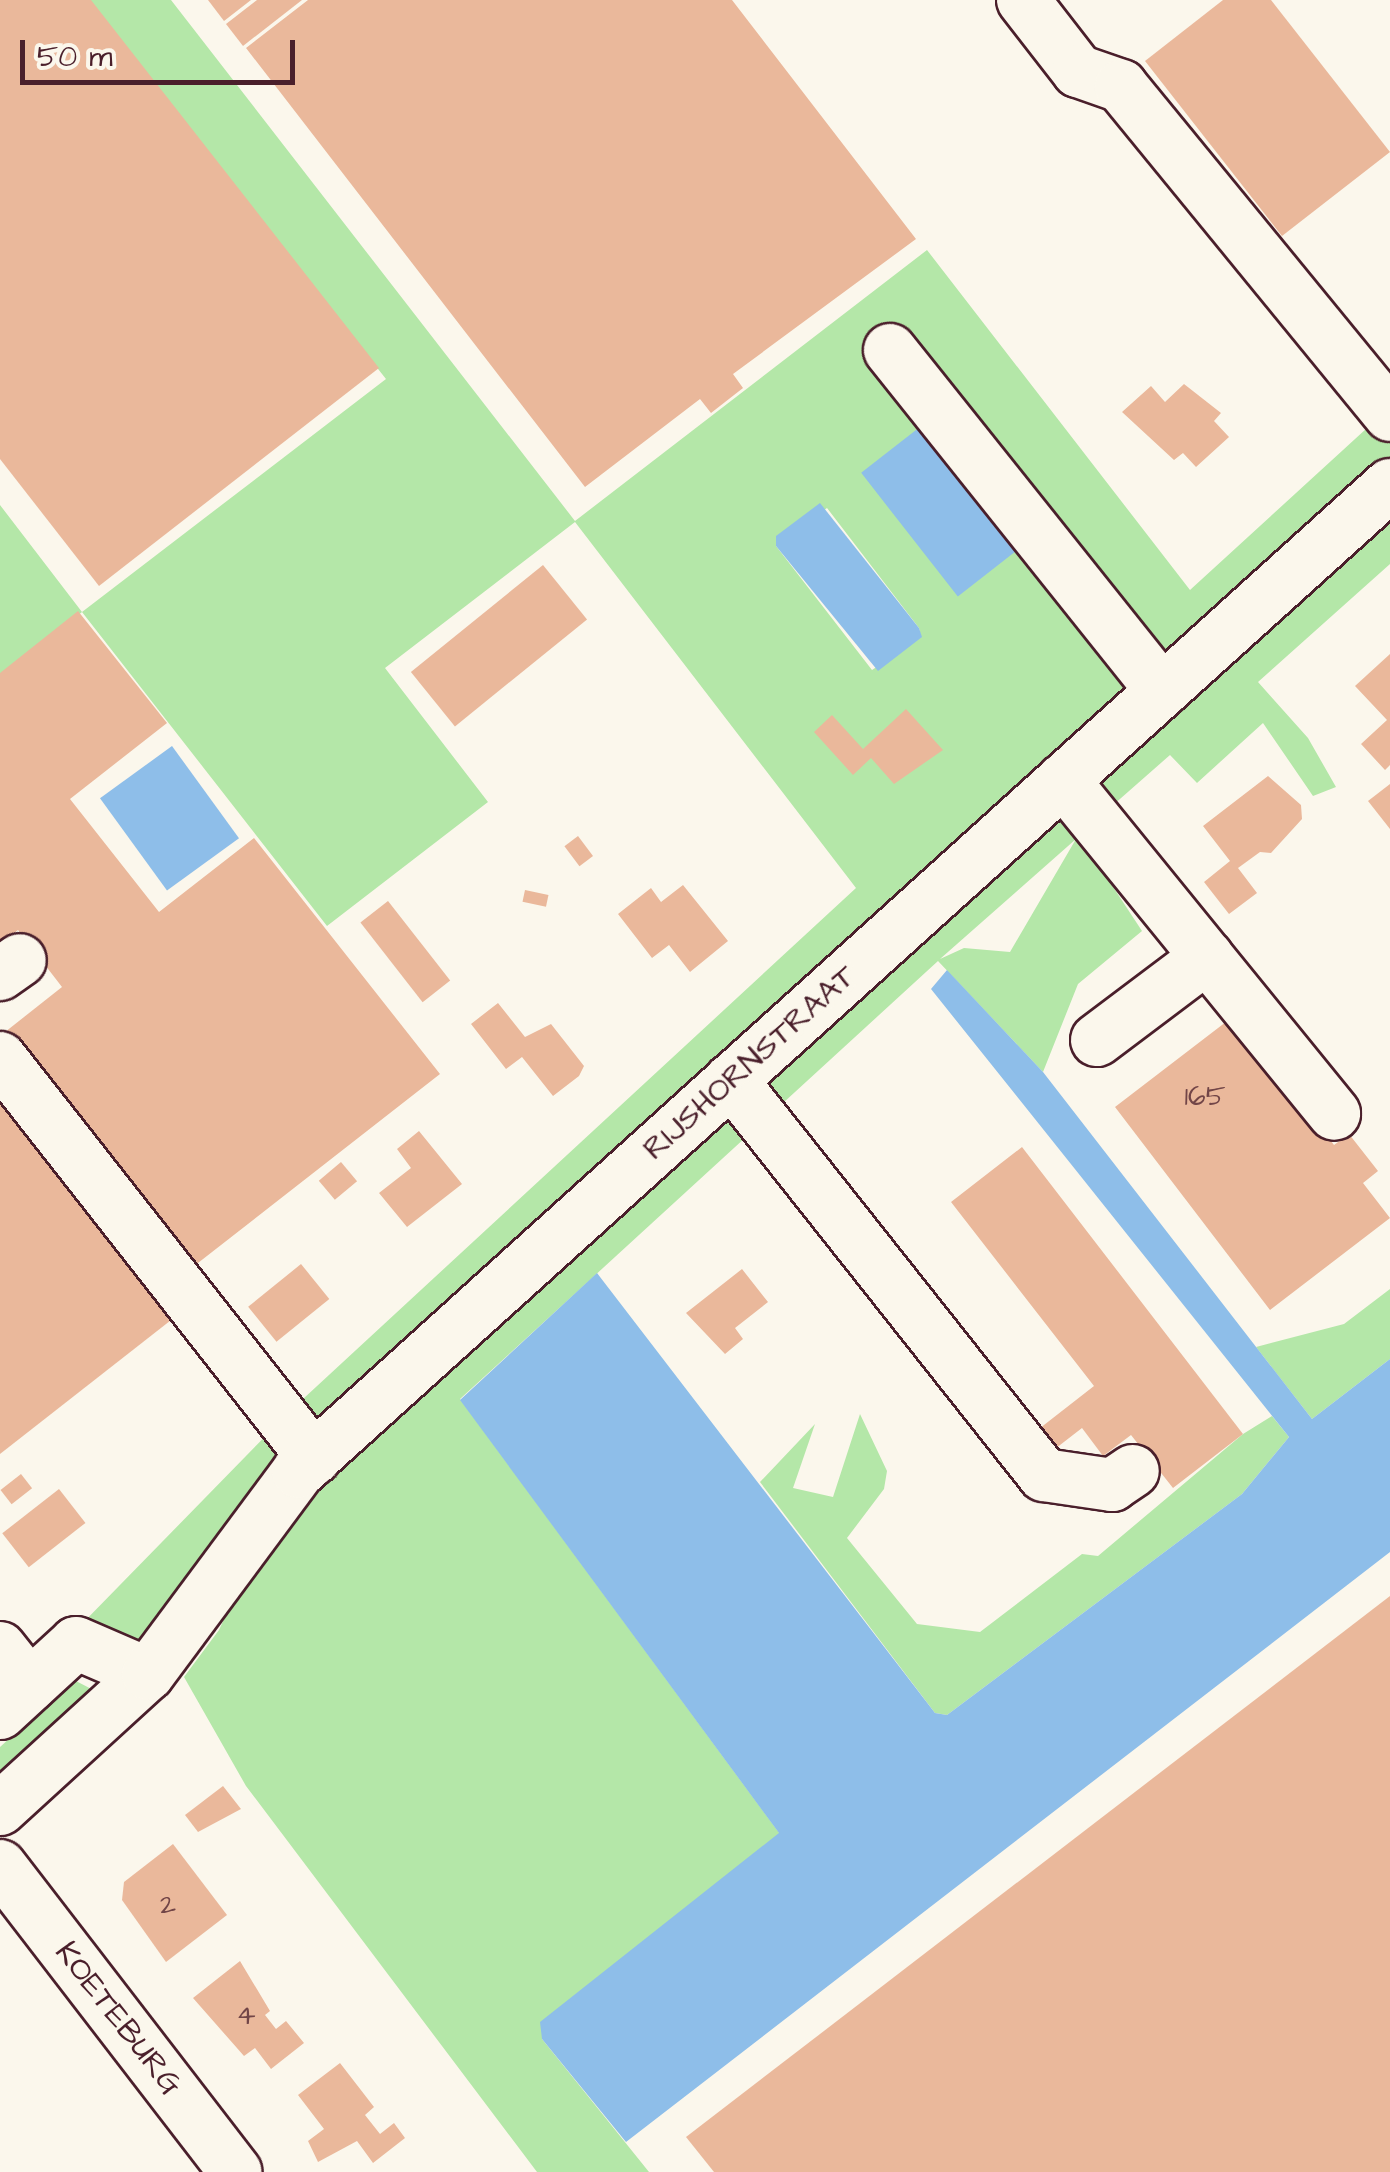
<!DOCTYPE html>
<html>
<head>
<meta charset="utf-8">
<style>
	body { margin:0 }
	#map { position:relative; width:1390px; height:2172px; overflow:hidden; background:#fbf7ec; font-family:"Architects Daughter",sans-serif }
	div>[style] { position:absolute }
	[style*='--x'] { left:calc(var(--x)*1px); top:calc(var(--y)*1px); width:calc(var(--w)*1px); rotate:calc(var(--a)*1deg) }
	.green>* { inset:0; background:#b4e7a8 }
	.water>* { inset:0; background:#8ebee9; transform-origin:0 0 }
	.building>* { inset:0; background:#eab89b; transform-origin:0 0 }
	.roads { filter:drop-shadow(2px 0 #4a1f2b) drop-shadow(-2px 0 #4a1f2b) drop-shadow(0 2px #4a1f2b) drop-shadow(0 -2px #4a1f2b) }
	.minor>* { height:52px; margin:-26px; padding:0 26px; transform-origin:26px; border-radius:26px; background:#fbf7ec }
	span { translate:-50% -50%; white-space:nowrap; text-align:center; line-height:1.15; -webkit-text-stroke:10px #fbf7ec; paint-order:stroke }
	.number-label { font-size:28px; color:#724547 }
	.number-label span { -webkit-text-stroke-width:0 }
	.street-label { font-size:32px; color:#4a1f2b }
	.scale { position:absolute; left:20px; top:40px; width:275px; height:45px; box-sizing:border-box; border:5px solid #4a1f2b; border-top:0; padding-left:12px; font-size:30px; line-height:35px; white-space:nowrap; color:#4a1f2b; -webkit-text-stroke:8px #fbf7ec; paint-order:stroke }
</style>
</head>
<body>
<div id="map">
	<div class="green">
		<i style="clip-path:polygon(evenodd,86px 0,171px 0,575px 521px,927px 250px,1190px 590px,1390px 407px,1390px 467px,147px 1640px,123px 1641px,76px 1630px,290px 1411px,856px 888px,575px 522px,385px 668px,488px 802px,327px 926px,82px 612px,0 677px,0 505px,82px 612px,386px 379px,86px 0,827px 508px,919px 628px,921px 637px,872px 670px,776px 546px,827px 508px)"></i>
		<i style="clip-path:polygon(evenodd,1390px 514px,1390px 564px,1258px 682px,1308px 738px,1336px 787px,1313px 796px,1263px 723px,1197px 783px,1170px 755px,1079px 835px,1142px 931px,1078px 984px,1043px 1072px,938px 961px,460px 1399px,780px 1834px,542px 2039px,649px 2172px,537px 2172px,246px 1786px,184px 1677px,219px 1630px,258px 1545px,310px 1483px,1390px 514px,1076px 839px,1010px 952px,964px 948px,940px 959px,1076px 839px)"></i>
		<i style="clip-path:polygon(1390px 1289px,1390px 1359px,1312px 1419px,1256px 1347px,1344px 1324px)"></i>
		<i style="clip-path:polygon(860px 1414px,887px 1471px,884px 1489px,847px 1538px,917px 1624px,980px 1632px,1082px 1554px,1098px 1556px,1243px 1434px,1272px 1416px,1289px 1437px,1242px 1494px,947px 1715px,935px 1713px,760px 1482px,815px 1424px,793px 1488px,833px 1497px)"></i>
		<i style="clip-path:polygon(74px 1680px,103px 1695px,0 1788px,0 1747px)"></i>
	</div>
	<div class="water">
		<i style="left:925px;top:423px;width:157px;height:81px;rotate:52deg"></i>
		<i style="clip-path:polygon(820px 503px,919px 628px,922px 637px,878px 671px,776px 546px,776px 536px)"></i>
		<i style="left:172px;top:746px;width:114px;height:89px;rotate:54deg"></i>
		<i style="clip-path:polygon(947px 970px,1043px 1072px,1312px 1419px,1390px 1359px,1390px 1552px,626px 2142px,542px 2039px,540px 2022px,779px 1833px,460px 1400px,597px 1273px,935px 1713px,947px 1715px,1242px 1494px,1289px 1437px,931px 989px)"></i>
	</div>
	<div class="building">
		<i style="clip-path:polygon(0 0,91px 0,379px 368px,99px 586px,0 459px)"></i>
		<i style="clip-path:polygon(208px 0,251px 0,224px 21px)"></i>
		<i style="clip-path:polygon(257px 0,302px 0,243px 46px,226px 24px)"></i>
		<i style="clip-path:polygon(308px 0,732px 0,916px 239px,733px 374px,743px 388px,711px 413px,700px 399px,585px 487px,246px 48px)"></i>
		<i style="clip-path:polygon(1223px 0,1271px 0,1390px 152px,1282px 236px,1145px 61px)"></i>
		<i style="clip-path:polygon(1184px 384px,1221px 413px,1214px 421px,1229px 437px,1196px 467px,1183px 453px,1174px 460px,1122px 412px,1151px 386px,1165px 402px)"></i>
		<i style="left:543px;top:565px;width:70px;height:170px;rotate:51deg"></i>
		<i style="clip-path:polygon(78px 611px,167px 723px,70px 799px,159px 912px,254px 838px,440px 1074px,180px 1277px,0 1036px,62px 987px,18px 930px,0 944px,0 673px)"></i>
		<i style="clip-path:polygon(1390px 654px,1390px 765px,1385px 770px,1361px 744px,1387px 720px,1355px 686px)"></i>
		<i style="clip-path:polygon(906px 709px,943px 750px,894px 784px,871px 758px,853px 775px,814px 732px,832px 715px,863px 749px)"></i>
		<i style="clip-path:polygon(1268px 776px,1301px 805px,1302px 819px,1271px 853px,1260px 852px,1238px 868px,1257px 893px,1229px 914px,1204px 882px,1230px 861px,1203px 826px)"></i>
		<i style="clip-path:polygon(1390px 784px,1390px 829px,1368px 801px)"></i>
		<i style="left:578px;top:836px;width:25px;height:17px;rotate:53deg"></i>
		<i style="clip-path:polygon(683px 885px,728px 941px,690px 972px,669px 945px,652px 958px,618px 914px,651px 888px,661px 902px)"></i>
		<i style="left:525px;top:890px;width:24px;height:12px;rotate:12deg"></i>
		<i style="left:388px;top:901px;width:101px;height:35px;rotate:52deg"></i>
		<i style="clip-path:polygon(498px 1003px,525px 1037px,551px 1024px,584px 1066px,579px 1076px,553px 1096px,522px 1057px,506px 1069px,471px 1024px)"></i>
		<i style="clip-path:polygon(1235px 1015px,1334px 1145px,1349px 1134px,1378px 1171px,1363px 1183px,1390px 1218px,1270px 1310px,1115px 1107px)"></i>
		<i style="clip-path:polygon(0 1093px,175px 1317px,0 1454px)"></i>
		<i style="clip-path:polygon(419px 1131px,462px 1184px,407px 1227px,379px 1193px,411px 1168px,397px 1149px)"></i>
		<i style="clip-path:polygon(1022px 1147px,1243px 1434px,1173px 1488px,1131px 1435px,1103px 1456px,1082px 1428px,1051px 1452px,1035px 1432px,1094px 1386px,951px 1202px)"></i>
		<i style="left:341px;top:1162px;width:25px;height:29px;rotate:50deg"></i>
		<i style="left:301px;top:1264px;width:45px;height:68px;rotate:51deg"></i>
		<i style="clip-path:polygon(742px 1269px,768px 1302px,735px 1328px,743px 1339px,725px 1354px,686px 1313px)"></i>
		<i style="left:21px;top:1474px;width:18px;height:26px;rotate:52deg"></i>
		<i style="left:59px;top:1489px;width:43px;height:72px;rotate:52deg"></i>
		<i style="clip-path:polygon(1390px 1596px,1390px 2172px,714px 2172px,686px 2137px)"></i>
		<i style="clip-path:polygon(223px 1786px,241px 1809px,198px 1832px,185px 1815px)"></i>
		<i style="clip-path:polygon(173px 1844px,227px 1915px,166px 1962px,122px 1900px,124px 1882px)"></i>
		<i style="clip-path:polygon(240px 1961px,270px 2011px,265px 2015px,276px 2029px,286px 2021px,304px 2043px,271px 2069px,255px 2048px,244px 2056px,193px 1998px)"></i>
		<i style="clip-path:polygon(340px 2063px,374px 2107px,365px 2115px,380px 2134px,394px 2123px,405px 2138px,373px 2163px,357px 2141px,318px 2162px,308px 2141px,324px 2129px,298px 2095px)"></i>
	</div>
	<div class="roads">
		<div class="minor">
			<i style="--x:1023;--y:0;--w:90;--a:52.2"></i>
			<i style="--x:1078;--y:71;--w:46;--a:19.2"></i>
			<i style="--x:1121;--y:86;--w:425;--a:50.7"></i>
			<i style="--x:890;--y:350;--w:436;--a:51.4"></i>
			<i style="--x:1063;--y:780;--w:430;--a:50.9"></i>
			<i style="--x:0;--y:974;--w:24;--a:-35"></i>
			<i style="--x:1097;--y:1040;--w:138;--a:-37"></i>
			<i style="--x:0;--y:1058;--w:509;--a:51.87"></i>
			<i style="--x:731;--y:1080;--w:504;--a:51.61"></i>
			<i style="--x:1044;--y:1475;--w:69;--a:8.4"></i>
			<i style="--x:1112;--y:1485;--w:25;--a:-34"></i>
			<i style="--x:0;--y:1648;--w:48;--a:51.7"></i>
			<i style="--x:0;--y:1713;--w:103;--a:-42.6"></i>
			<i style="--x:76;--y:1643;--w:78;--a:23.3"></i>
			<i style="--x:0;--y:1809;--w:200;--a:-42.4"></i>
			<i style="--x:148;--y:1674;--w:252;--a:-53.4"></i>
			<i style="--x:298;--y:1472;--w:1472;--a:-42.11"></i>
			<i style="--x:0;--y:1866;--w:386;--a:52.4"></i>
		</div>
	</div>
	<div class="number-label">
		<span style="left:1205px;top:1097px">165</span>
		<span style="left:168px;top:1905px">2</span>
		<span style="left:246px;top:2016px">4</span>
	</div>
	<div class="street-label">
		<span style="left:750px;top:1063px;rotate:-42deg">RIJSHORNSTRAAT</span>
		<span style="left:118px;top:2019px;rotate:52deg">KOETEBURG</span>
	</div>
	<div class="scale">50 m</div>
</div>
</body>
</html>
